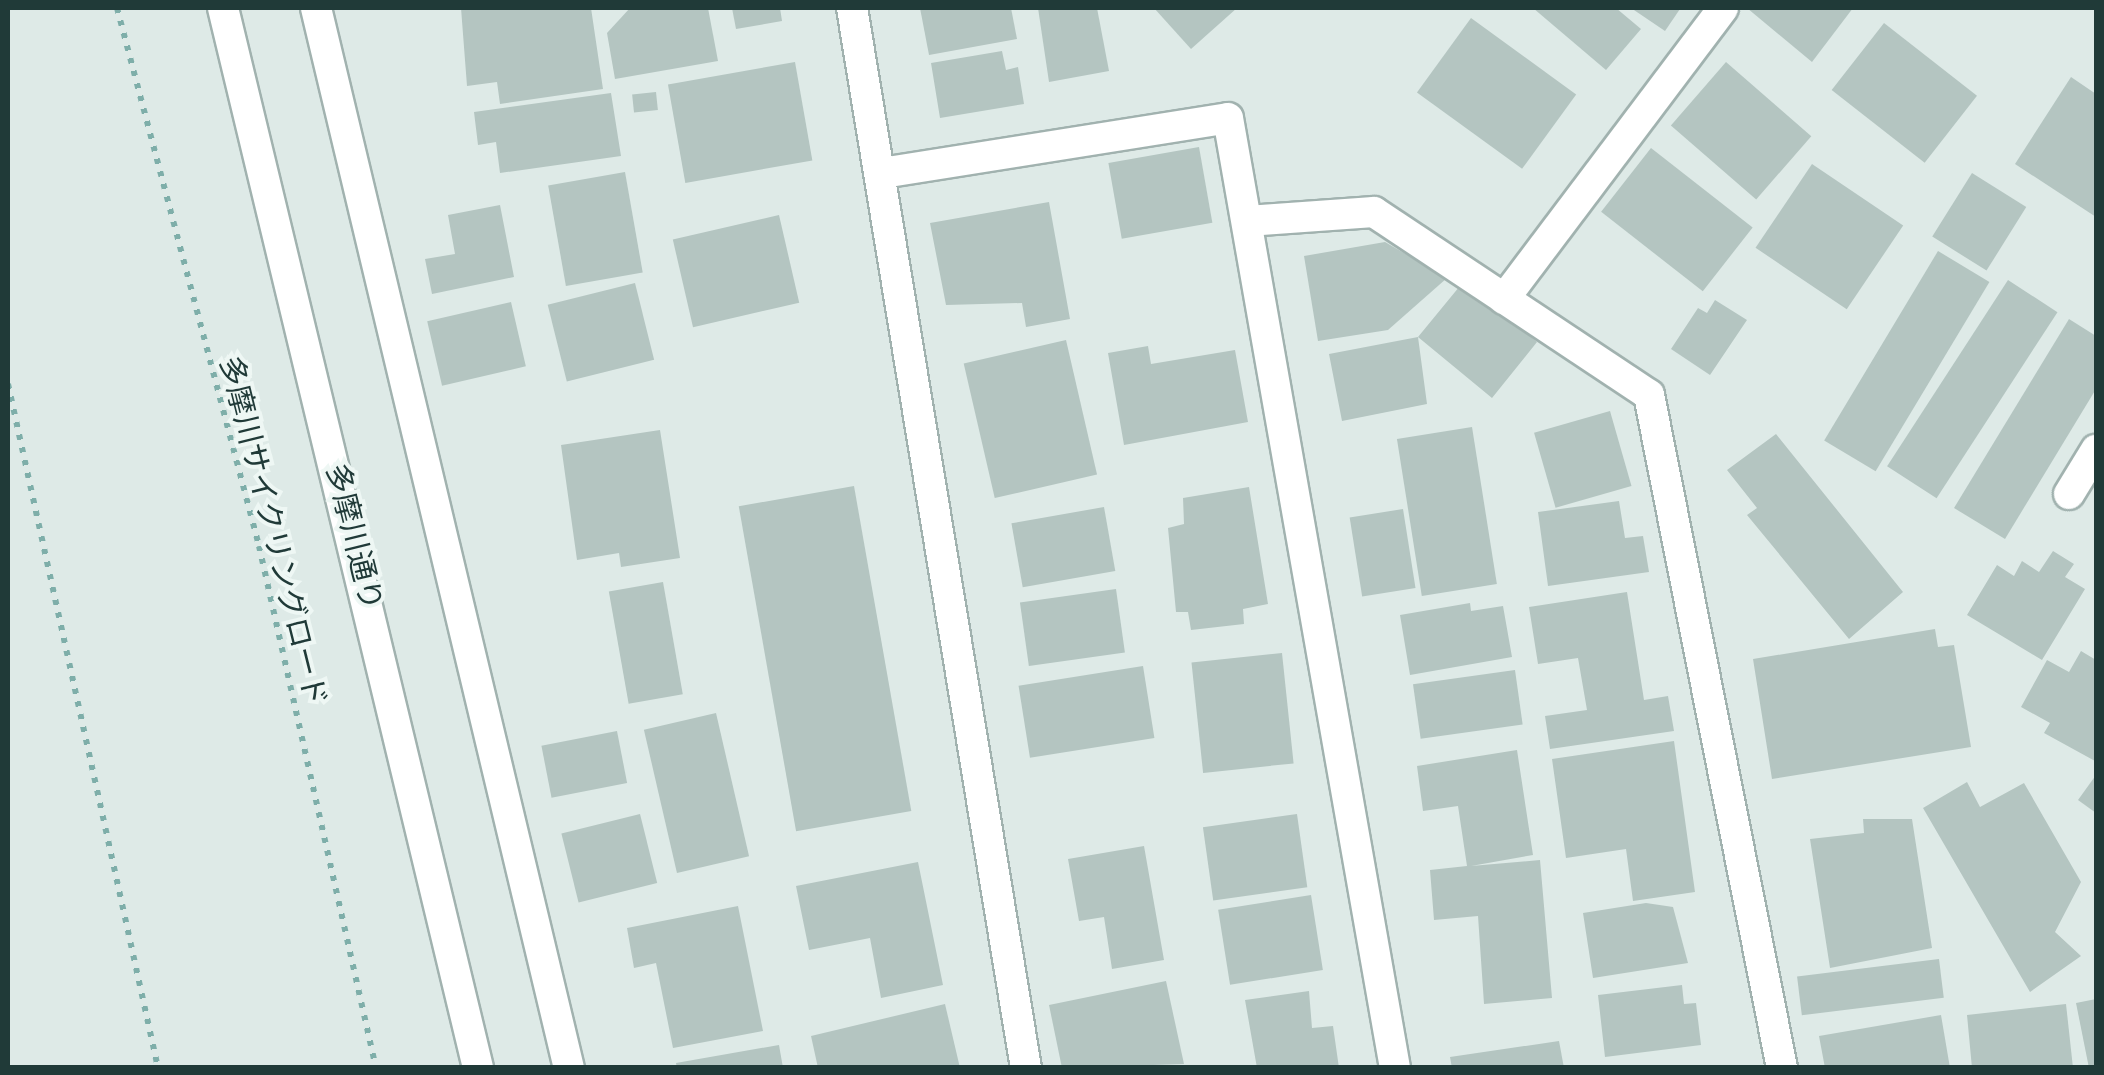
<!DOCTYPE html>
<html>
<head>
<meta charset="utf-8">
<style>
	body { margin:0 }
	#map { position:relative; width:2104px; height:1075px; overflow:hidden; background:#deeae7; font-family:"Work Sans","Noto Sans JP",sans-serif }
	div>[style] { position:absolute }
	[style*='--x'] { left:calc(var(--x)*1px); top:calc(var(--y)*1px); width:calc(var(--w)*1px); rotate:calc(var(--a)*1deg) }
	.building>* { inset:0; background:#b4c5c1; transform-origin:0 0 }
	.path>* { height:6px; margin-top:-3px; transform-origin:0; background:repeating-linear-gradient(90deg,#7eaea9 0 5px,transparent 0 13px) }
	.roads { filter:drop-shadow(2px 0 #a1b2af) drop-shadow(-2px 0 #a1b2af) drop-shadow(0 2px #a1b2af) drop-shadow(0 -2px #a1b2af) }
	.service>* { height:30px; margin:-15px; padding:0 15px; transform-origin:15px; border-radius:15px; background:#fff }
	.minor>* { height:30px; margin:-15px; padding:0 15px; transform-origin:15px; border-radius:15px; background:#fff }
	.tertiary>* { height:30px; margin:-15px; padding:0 15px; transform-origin:15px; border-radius:15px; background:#fff }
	span { translate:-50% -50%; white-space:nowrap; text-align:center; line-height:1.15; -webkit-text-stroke:8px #eef7f4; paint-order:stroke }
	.street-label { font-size:30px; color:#203a38 }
	.frame { position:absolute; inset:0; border:10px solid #203a38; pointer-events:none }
</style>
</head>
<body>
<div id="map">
	<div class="building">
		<i style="clip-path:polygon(461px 8px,591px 8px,603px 89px,500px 104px,497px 82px,467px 86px)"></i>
		<i style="clip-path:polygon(630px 8px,708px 8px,718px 61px,615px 79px,607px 33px)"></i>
		<i style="clip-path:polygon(732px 8px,780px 8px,782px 21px,736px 29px)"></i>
		<i style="clip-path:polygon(920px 8px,1011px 8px,1017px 39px,929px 55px)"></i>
		<i style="clip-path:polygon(1038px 8px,1097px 8px,1109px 71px,1049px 82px)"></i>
		<i style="clip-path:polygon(1154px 8px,1237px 8px,1191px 49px)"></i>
		<i style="clip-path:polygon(1533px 8px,1616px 8px,1641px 29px,1606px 70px)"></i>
		<i style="clip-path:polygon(1631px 8px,1678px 8px,1680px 9px,1665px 31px)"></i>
		<i style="clip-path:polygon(1747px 8px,1853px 8px,1812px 62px)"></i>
		<i style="left:1471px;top:18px;width:130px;height:92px;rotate:36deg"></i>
		<i style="left:1884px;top:23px;width:118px;height:85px;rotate:38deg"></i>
		<i style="clip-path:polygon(1002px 51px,1006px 70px,1018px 67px,1024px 104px,940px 118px,931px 63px)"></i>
		<i style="left:795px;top:62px;width:100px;height:129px;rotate:80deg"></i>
		<i style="left:1726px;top:62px;width:113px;height:84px;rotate:41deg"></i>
		<i style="clip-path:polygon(2071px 77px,2096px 94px,2096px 217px,2015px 164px)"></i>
		<i style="left:656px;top:92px;width:18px;height:24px;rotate:84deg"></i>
		<i style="clip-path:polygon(611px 93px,621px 156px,500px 173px,496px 142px,478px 145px,474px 112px)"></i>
		<i style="left:1199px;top:147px;width:77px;height:92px;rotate:80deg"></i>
		<i style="left:1651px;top:148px;width:129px;height:81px;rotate:38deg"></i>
		<i style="left:1812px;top:164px;width:110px;height:101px;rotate:34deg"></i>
		<i style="left:625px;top:172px;width:102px;height:78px;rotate:80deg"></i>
		<i style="left:1972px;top:173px;width:64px;height:75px;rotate:32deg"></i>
		<i style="clip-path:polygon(1049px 202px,1070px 319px,1026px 327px,1022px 303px,946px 305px,930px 223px)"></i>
		<i style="clip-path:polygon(500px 205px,514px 277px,432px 294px,425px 259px,455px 254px,448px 215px)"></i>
		<i style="left:779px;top:215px;width:90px;height:109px;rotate:77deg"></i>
		<i style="clip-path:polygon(1385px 242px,1447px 278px,1388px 330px,1318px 341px,1304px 256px)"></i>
		<i style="left:1938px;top:251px;width:60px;height:221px;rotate:31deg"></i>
		<i style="left:2008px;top:280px;width:59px;height:222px;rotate:33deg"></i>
		<i style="clip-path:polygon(1464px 281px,1537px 342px,1492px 398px,1418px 337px,1427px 404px,1342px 421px,1329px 354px,1418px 337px)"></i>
		<i style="left:635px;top:283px;width:79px;height:90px;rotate:76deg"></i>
		<i style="clip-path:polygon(1715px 300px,1747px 320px,1710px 375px,1671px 349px,1698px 308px,1707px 313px)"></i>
		<i style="left:511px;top:302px;width:66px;height:86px;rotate:77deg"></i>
		<i style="clip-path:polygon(2069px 319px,2096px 336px,2096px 389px,2005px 539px,1954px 508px)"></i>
		<i style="left:1066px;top:340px;width:138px;height:105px;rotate:77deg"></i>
		<i style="clip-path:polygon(1148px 346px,1151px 364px,1235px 350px,1248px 422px,1124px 445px,1108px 353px)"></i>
		<i style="left:1610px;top:411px;width:78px;height:79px;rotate:74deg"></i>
		<i style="left:1472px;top:427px;width:159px;height:76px;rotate:81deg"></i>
		<i style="clip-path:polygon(660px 430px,680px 558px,621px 567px,619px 553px,577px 560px,561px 445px)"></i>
		<i style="clip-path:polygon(1776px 434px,1903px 592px,1849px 639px,1747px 515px,1757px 508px,1727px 470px)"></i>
		<i style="left:854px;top:486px;width:330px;height:117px;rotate:80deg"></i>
		<i style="clip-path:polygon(1249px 487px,1268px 604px,1243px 609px,1244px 624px,1191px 630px,1188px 612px,1176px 612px,1168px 528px,1184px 524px,1183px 498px)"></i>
		<i style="clip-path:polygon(1619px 501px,1625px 538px,1643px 536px,1649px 572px,1548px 586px,1538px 512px)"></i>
		<i style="left:1104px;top:507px;width:65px;height:94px;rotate:80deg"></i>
		<i style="left:1403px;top:509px;width:80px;height:54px;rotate:81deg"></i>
		<i style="clip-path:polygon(2053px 551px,2074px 564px,2065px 577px,2085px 589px,2042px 660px,1967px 615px,1997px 565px,2014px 576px,2022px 561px,2039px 572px)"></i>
		<i style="left:663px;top:582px;width:114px;height:55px;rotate:80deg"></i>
		<i style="left:1116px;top:589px;width:64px;height:97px;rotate:82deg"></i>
		<i style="clip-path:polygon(1627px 592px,1644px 700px,1668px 696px,1674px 731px,1550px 749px,1545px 716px,1587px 710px,1578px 658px,1538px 664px,1529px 607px)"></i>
		<i style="clip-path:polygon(1470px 603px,1471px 611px,1503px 606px,1512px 657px,1410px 675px,1400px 615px)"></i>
		<i style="clip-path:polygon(1935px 629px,1938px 647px,1954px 645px,1971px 747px,1772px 779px,1753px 659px)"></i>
		<i style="clip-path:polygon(2081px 651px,2096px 660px,2095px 761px,2044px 733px,2050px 723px,2021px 707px,2047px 660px,2069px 672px)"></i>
		<i style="left:1282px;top:653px;width:111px;height:91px;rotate:84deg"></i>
		<i style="left:1143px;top:666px;width:73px;height:126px;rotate:81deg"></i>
		<i style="left:1515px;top:670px;width:55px;height:103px;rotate:82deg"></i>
		<i style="left:716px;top:713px;width:147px;height:74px;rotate:77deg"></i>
		<i style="left:617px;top:731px;width:53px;height:77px;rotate:79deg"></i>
		<i style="clip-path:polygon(1674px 741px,1695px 892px,1633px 901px,1626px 849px,1566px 858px,1552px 759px)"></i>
		<i style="clip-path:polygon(1517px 750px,1533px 855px,1471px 866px,1540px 860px,1552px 998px,1484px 1004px,1478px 916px,1434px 920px,1430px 870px,1467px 866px,1458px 806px,1423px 811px,1417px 766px)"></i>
		<i style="clip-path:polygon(2096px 775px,2096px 813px,2078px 800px)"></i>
		<i style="clip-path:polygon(1967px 782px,1980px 807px,2024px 783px,2081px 882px,2055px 932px,2081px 956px,2030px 992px,1923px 808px)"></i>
		<i style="left:640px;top:814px;width:71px;height:81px;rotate:76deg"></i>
		<i style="left:1297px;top:814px;width:74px;height:95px;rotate:82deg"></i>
		<i style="clip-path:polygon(1863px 819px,1912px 819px,1932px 948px,1830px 968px,1810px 839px,1864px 833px)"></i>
		<i style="clip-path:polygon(1144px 846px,1164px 960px,1112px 969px,1104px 917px,1079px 921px,1068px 859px)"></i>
		<i style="clip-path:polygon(918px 862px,943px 985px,881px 998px,870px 938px,809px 950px,796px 886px)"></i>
		<i style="left:1311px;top:895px;width:76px;height:94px;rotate:81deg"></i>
		<i style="clip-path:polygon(1646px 903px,1673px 907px,1688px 963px,1593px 978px,1583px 913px)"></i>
		<i style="clip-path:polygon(738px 906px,763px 1031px,673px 1048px,656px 963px,634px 968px,627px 928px)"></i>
		<i style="left:1939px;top:959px;width:39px;height:143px;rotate:83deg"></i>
		<i style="clip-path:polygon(1166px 981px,1184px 1064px,1062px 1068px,1049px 1005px)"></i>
		<i style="clip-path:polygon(1682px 985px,1684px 1004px,1696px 1003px,1701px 1045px,1605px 1057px,1598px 995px)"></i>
		<i style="clip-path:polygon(1309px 991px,1312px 1028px,1333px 1026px,1339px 1068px,1257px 1068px,1245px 1000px)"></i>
		<i style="clip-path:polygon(2096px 999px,2096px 1068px,2089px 1068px,2076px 1003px)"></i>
		<i style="clip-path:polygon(945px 1004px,960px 1068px,818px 1068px,811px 1036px)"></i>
		<i style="clip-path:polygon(2066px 1004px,2073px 1068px,1972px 1068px,1967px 1015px)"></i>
		<i style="clip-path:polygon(1941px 1015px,1950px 1068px,1825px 1068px,1819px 1036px)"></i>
		<i style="clip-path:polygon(1559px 1041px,1564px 1068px,1452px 1068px,1450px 1057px)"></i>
		<i style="clip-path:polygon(779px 1045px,783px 1068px,677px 1068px,676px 1063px)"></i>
	</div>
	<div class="path">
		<i style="--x:117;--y:8;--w:556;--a:75.21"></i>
		<i style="--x:259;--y:546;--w:535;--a:77.37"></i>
		<i style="--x:8;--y:384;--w:700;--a:77.63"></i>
	</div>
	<div class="roads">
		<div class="service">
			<i style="--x:1504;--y:299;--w:364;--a:-53"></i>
			<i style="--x:2069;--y:494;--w:52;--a:-58.5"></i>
		</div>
		<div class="minor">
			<i style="--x:316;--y:8;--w:1090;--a:76.58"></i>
			<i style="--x:852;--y:8;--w:1074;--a:80.68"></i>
			<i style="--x:882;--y:173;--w:350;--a:-9"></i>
			<i style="--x:1228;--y:118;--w:965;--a:80.03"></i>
			<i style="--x:1247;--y:221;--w:127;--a:-4.1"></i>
			<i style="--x:1374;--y:212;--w:330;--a:33.6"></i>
			<i style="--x:1649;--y:395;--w:686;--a:78.82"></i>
		</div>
		<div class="tertiary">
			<i style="--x:223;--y:8;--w:1090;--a:76.47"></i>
		</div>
	</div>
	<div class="street-label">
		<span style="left:273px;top:531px;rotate:76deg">多摩川サイクリングロード</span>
		<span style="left:354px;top:537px;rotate:76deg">多摩川通り</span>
	</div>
	<div class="frame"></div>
</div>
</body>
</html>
